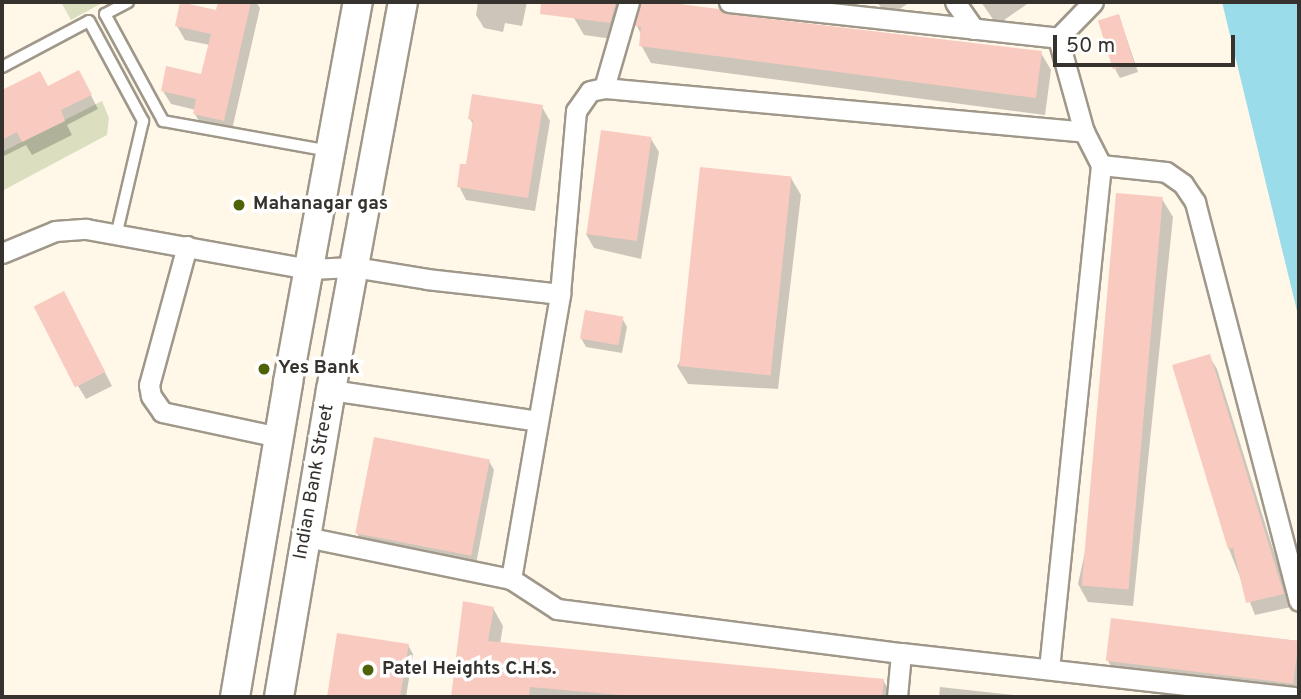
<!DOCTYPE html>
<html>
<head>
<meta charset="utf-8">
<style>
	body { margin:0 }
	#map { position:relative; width:1301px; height:699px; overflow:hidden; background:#fff7e8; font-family:Overpass,sans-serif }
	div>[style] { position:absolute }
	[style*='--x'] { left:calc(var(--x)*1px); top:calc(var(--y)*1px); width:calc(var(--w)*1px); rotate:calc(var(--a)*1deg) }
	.green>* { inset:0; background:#dbdfc0 }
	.water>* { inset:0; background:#9bdcea }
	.shadow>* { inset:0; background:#0003 }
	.building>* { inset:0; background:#f9cbc0; transform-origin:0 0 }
	.roads { filter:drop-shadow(2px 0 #9f988a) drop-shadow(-2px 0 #9f988a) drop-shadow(0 2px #9f988a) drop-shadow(0 -2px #9f988a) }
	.lane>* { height:10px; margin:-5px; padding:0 5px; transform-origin:5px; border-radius:5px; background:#fff }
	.street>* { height:19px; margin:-9.5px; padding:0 9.5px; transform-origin:9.5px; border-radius:9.5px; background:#fff }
	.secondary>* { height:28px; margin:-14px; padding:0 14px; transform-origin:14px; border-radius:14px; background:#fff }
	.dots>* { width:19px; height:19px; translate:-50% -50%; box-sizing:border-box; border:4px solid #fff; border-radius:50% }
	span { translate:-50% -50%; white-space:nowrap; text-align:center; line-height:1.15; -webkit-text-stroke:7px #fff; paint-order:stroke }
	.poi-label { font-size:19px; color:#36332e; font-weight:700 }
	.left { translate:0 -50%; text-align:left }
	.street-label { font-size:19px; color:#36332e }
	.frame { position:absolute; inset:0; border:4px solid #36332e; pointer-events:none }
	.scale { position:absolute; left:1053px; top:35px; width:182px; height:32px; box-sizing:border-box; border:4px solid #36332e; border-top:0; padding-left:9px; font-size:21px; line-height:24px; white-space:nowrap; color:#36332e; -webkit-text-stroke:5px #fff; paint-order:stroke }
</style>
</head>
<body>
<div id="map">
	<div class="green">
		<i style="clip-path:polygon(61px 2px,104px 2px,71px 20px)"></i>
		<i style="clip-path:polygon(102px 101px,109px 118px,107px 135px,2px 191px,2px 152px)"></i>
	</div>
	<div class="water">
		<i style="clip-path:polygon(1222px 2px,1299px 2px,1299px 319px,1279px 237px)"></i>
	</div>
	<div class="shadow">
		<i style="clip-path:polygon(220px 2px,256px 2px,260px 8px,231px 134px,203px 128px,195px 114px,196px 110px,171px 104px,163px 91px,203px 76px,210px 45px,185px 40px,177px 26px,217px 12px)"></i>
		<i style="clip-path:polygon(478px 2px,527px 2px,522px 26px,505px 23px,503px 32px,484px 28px,476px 15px)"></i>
		<i style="clip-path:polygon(576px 2px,631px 2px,620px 40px,584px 35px,574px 18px)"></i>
		<i style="clip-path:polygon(642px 2px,719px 11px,727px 16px,1041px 53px,1051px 70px,1045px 115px,651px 63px,641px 45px,642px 36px,637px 26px)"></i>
		<i style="clip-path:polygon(877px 2px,910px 2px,888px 17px)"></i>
		<i style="clip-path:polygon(981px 2px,1030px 2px,997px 25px)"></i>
		<i style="clip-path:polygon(1119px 16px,1138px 72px,1120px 78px,1115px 69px)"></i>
		<i style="clip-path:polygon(40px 73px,48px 88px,86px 86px,98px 109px,67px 125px,72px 135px,32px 155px,26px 145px,2px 157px,2px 111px,7px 108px,2px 92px)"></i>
		<i style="clip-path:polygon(542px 107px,550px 121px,535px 211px,466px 200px,459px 186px,468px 166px,474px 126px,470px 119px)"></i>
		<i style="clip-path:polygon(651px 139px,659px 152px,641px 259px,594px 248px,586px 234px)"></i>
		<i style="clip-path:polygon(791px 178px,801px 195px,778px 389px,688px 384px,677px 366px)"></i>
		<i style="clip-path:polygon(1162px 199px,1173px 217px,1133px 606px,1088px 602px,1078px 584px)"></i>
		<i style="clip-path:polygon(71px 307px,112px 386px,86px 399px,78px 386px)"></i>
		<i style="clip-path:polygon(622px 318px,627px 327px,622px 353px,586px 347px,581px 338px)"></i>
		<i style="clip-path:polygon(1209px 356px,1217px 369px,1291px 607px,1255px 615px,1229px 549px)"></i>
		<i style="clip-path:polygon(489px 461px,494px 470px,476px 564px,362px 542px,357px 533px)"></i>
		<i style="clip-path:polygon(465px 603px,493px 608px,503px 626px,500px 644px,883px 680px,893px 697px,453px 697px)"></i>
		<i style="clip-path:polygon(1113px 620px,1299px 641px,1299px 697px,1118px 679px,1108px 661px)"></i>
		<i style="clip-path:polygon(338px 635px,408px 645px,413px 654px,406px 697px,329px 697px)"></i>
		<i style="clip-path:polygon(940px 687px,1031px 697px,939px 697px)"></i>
	</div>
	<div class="building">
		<i style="clip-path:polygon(180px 2px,216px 10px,218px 2px,251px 2px,224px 121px,193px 114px,196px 99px,161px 91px,166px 66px,201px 74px,211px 34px,175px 26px)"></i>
		<i style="clip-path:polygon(541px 2px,616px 2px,610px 23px,540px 14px)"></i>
		<i style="clip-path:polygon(641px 2px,664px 2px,719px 9px,728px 14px,1042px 51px,1036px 98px,639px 46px,641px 27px,635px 26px)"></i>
		<i style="left:1119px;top:14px;width:51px;height:22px;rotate:73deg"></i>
		<i style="clip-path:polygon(79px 70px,92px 95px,61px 110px,65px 121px,22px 142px,17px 132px,2px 140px,2px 90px,40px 71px,48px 86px)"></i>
		<i style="clip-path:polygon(472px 94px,543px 105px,528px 198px,457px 187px,460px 164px,466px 164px,473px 120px,468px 119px)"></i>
		<i style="left:601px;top:130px;width:51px;height:105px;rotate:8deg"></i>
		<i style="left:700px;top:167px;width:92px;height:200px;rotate:6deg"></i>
		<i style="left:1116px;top:193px;width:47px;height:394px;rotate:5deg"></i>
		<i style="left:64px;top:291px;width:91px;height:34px;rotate:63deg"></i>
		<i style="left:585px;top:310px;width:39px;height:29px;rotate:10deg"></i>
		<i style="clip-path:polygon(1210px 354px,1284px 594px,1246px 603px,1233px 548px,1228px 549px,1172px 365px)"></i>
		<i style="left:374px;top:437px;width:118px;height:98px;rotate:11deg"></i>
		<i style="clip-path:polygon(463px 601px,494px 607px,488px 641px,884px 679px,882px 697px,642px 697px,530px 687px,529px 697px,451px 697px)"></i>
		<i style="left:1111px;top:618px;width:189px;height:43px;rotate:7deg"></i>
		<i style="clip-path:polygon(337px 633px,409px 644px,400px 697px,327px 697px)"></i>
	</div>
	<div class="roads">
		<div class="lane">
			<i style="--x:128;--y:2;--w:26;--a:152"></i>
			<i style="--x:105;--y:14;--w:122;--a:61.5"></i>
			<i style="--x:163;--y:121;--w:170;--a:10.2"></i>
			<i style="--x:2;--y:67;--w:98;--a:-27.9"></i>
			<i style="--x:89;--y:21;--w:114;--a:61.6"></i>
			<i style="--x:143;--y:121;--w:114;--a:103.2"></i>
		</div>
		<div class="street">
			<i style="--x:729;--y:2;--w:331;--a:6.2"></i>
			<i style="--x:955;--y:2;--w:33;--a:55"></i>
			<i style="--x:1058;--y:38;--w:50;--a:-45.8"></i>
			<i style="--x:604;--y:88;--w:90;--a:-73.8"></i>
			<i style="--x:1101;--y:165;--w:65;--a:6.1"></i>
			<i style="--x:1166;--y:172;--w:21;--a:35"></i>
			<i style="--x:1183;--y:184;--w:22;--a:56"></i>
			<i style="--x:1195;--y:202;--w:412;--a:75.4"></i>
			<i style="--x:187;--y:246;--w:144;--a:105.3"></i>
			<i style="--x:149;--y:385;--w:11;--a:80"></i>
			<i style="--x:151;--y:396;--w:19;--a:55"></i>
			<i style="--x:162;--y:412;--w:120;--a:12.1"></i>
			<i style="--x:2;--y:253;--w:57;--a:-22.5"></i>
			<i style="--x:55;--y:231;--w:31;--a:-4"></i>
			<i style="--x:86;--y:229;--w:227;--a:10.2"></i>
			<i style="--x:309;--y:269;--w:45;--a:-2.5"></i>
			<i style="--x:354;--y:267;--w:74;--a:9.3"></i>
			<i style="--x:427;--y:279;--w:134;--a:6.4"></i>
			<i style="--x:331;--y:390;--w:209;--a:8.5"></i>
			<i style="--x:306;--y:537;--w:209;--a:11.6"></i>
			<i style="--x:511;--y:579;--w:55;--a:33.1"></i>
			<i style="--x:557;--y:609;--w:347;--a:7.3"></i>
			<i style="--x:901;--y:653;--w:395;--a:6.4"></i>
			<i style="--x:511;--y:579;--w:289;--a:-80.2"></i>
			<i style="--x:560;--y:294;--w:184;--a:-85"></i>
			<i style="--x:576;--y:111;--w:24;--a:-55"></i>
			<i style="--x:590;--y:91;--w:14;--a:-12"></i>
			<i style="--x:604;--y:88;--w:482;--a:5.2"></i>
			<i style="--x:1049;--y:669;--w:507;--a:-84.11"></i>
			<i style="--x:1101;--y:165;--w:37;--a:-117"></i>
			<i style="--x:1084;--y:132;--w:98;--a:-105.5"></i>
			<i style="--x:897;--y:697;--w:44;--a:-84.8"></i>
		</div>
		<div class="secondary">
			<i style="--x:235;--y:697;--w:319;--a:-80.4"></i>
			<i style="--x:288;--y:382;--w:386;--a:-79.6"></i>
			<i style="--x:279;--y:697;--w:311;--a:-80.4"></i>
			<i style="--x:331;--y:390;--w:395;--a:-79.5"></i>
		</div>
	</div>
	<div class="dots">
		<i style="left:239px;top:205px;background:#4f6208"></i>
		<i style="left:264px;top:369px;background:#4f6208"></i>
		<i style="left:368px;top:670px;background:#4f6208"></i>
	</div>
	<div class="poi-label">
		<span class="left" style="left:253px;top:205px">Mahanagar gas</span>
		<span class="left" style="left:278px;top:369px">Yes Bank</span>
		<span class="left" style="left:382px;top:670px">Patel Heights C.H.S.</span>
	</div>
	<div class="street-label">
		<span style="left:315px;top:482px;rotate:-80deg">Indian Bank Street</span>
	</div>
	<div class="frame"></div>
	<div class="scale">50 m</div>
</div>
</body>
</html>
